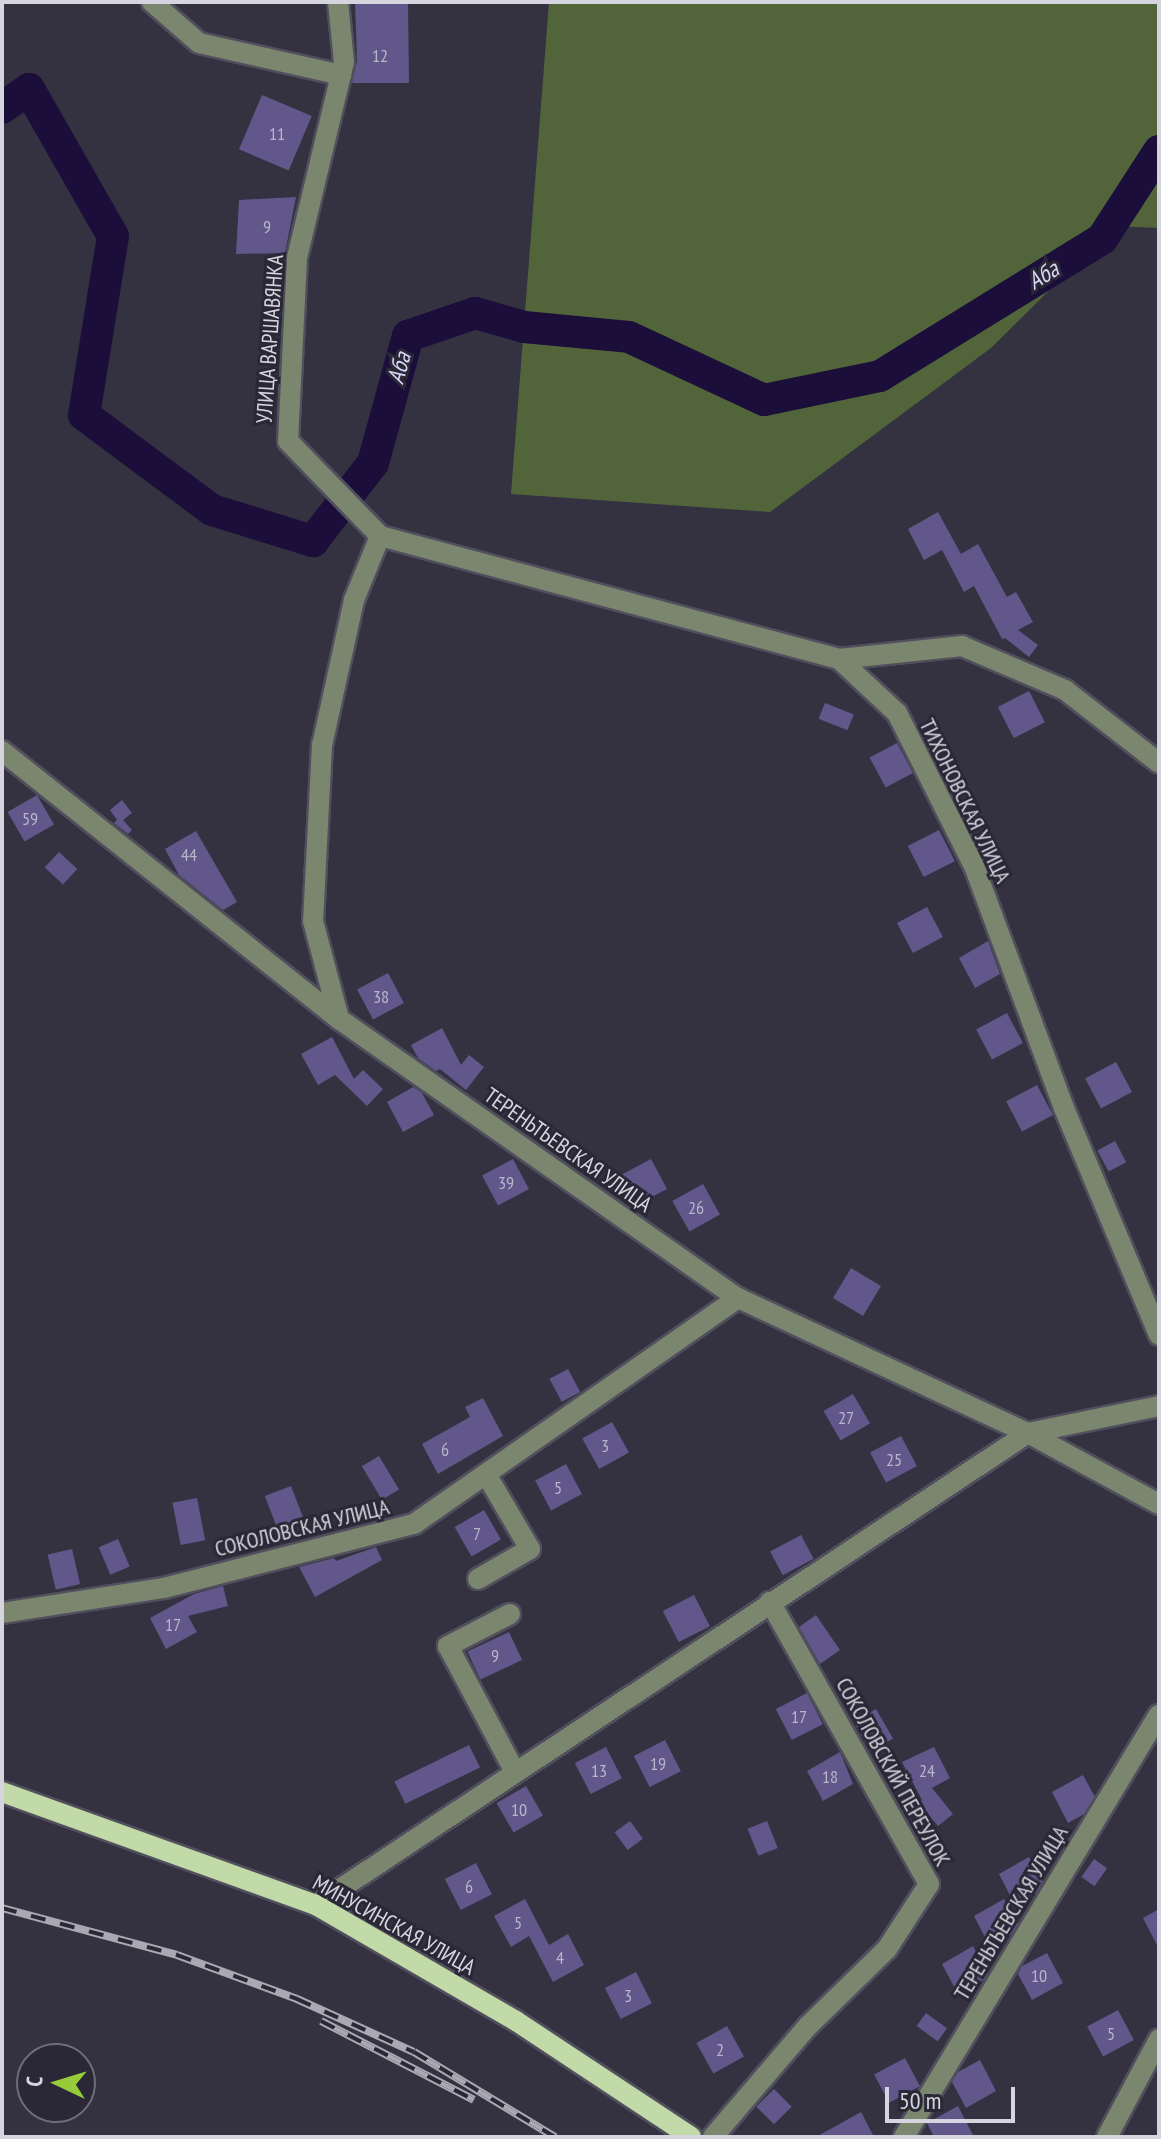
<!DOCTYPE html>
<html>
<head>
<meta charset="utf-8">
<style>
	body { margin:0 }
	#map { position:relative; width:1161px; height:2139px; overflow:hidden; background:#343240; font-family:"PT Sans Narrow",sans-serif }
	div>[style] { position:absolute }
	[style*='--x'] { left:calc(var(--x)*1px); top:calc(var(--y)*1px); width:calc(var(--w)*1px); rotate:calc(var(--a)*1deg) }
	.green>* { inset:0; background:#52653a }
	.river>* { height:32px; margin:-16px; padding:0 16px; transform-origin:16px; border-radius:16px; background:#1b0e3a }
	.building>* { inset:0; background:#61578a; transform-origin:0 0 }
	.roads { filter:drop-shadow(2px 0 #514f5d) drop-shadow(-2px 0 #514f5d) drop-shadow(0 2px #514f5d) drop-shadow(0 -2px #514f5d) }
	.minor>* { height:20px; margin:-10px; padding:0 10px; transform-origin:10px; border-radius:10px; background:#7b866f }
	.major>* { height:20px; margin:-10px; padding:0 10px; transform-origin:10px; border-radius:10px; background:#c2d9a8 }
	.rail>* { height:8px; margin-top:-4px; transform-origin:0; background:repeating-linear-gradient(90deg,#2a2836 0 15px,#a9a8b3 0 30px); box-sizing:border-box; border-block:2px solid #a9a8b3 }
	span { translate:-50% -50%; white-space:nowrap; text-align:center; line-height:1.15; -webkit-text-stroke:6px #2a2836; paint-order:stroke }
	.number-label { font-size:18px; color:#b9b6ca }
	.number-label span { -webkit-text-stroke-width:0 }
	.street-label { font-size:22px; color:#d6d5df }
	.water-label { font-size:24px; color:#dad5f6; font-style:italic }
	.frame { position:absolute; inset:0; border:4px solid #d6d5df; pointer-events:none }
	.north { position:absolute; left:16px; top:2043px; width:80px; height:80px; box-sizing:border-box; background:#2a2836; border:2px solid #6f6d7a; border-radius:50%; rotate:274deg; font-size:22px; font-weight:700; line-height:32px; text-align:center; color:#d6d5df }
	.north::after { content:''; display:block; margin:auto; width:28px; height:36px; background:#96cc3a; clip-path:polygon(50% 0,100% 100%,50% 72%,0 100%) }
	.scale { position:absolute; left:885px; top:2087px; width:130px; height:36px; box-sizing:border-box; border:4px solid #d6d5df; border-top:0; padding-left:10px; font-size:24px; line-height:28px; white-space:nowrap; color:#d6d5df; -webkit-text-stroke:6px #2a2836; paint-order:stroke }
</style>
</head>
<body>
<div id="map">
	<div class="green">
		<i style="clip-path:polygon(549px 2px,1159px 2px,1159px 228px,1114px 226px,991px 348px,770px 512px,511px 494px)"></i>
	</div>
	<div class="river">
		<i style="--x:2;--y:108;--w:33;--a:-35"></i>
		<i style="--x:29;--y:89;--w:169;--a:60.3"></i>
		<i style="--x:113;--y:236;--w:181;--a:99.2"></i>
		<i style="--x:84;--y:415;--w:159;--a:36.6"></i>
		<i style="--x:212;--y:510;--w:106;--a:17.1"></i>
		<i style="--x:313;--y:541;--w:98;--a:-52.4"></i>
		<i style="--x:373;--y:463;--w:132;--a:-74.6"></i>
		<i style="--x:408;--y:336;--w:71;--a:-18.9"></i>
		<i style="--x:475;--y:313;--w:51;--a:15.9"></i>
		<i style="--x:524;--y:327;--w:105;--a:5.4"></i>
		<i style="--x:629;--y:337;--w:149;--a:25"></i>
		<i style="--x:764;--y:400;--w:118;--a:-11.7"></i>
		<i style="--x:880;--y:376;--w:261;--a:-31.7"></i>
		<i style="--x:1102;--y:239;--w:105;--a:-57.1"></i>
	</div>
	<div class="building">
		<i style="clip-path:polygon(355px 2px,408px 2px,409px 83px,352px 83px,357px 61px)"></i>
		<i style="left:262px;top:95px;width:54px;height:59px;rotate:23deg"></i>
		<i style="clip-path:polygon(296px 197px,285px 253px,236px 254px,239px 200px)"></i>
		<i style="clip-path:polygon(938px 512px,961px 554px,978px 544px,1007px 597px,1016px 592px,1033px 622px,1018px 630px,1038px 645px,1029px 657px,1005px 638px,1002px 639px,974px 586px,964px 592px,942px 550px,924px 560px,908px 529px)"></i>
		<i style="left:1029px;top:691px;width:35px;height:35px;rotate:63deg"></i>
		<i style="left:825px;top:703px;width:31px;height:17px;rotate:22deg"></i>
		<i style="left:897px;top:743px;width:34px;height:31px;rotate:62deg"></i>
		<i style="left:37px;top:795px;width:34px;height:34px;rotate:60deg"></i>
		<i style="clip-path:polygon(122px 800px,132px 813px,123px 820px,132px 830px,128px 834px,114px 823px,117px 820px,110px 810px)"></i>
		<i style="left:939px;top:830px;width:35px;height:35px;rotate:63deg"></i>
		<i style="clip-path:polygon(196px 831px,237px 902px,223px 910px,179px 875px,165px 849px)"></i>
		<i style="left:59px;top:852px;width:25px;height:21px;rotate:43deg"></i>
		<i style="left:927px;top:907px;width:34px;height:34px;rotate:62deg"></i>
		<i style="clip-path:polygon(988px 941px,1000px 974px,975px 988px,959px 958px)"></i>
		<i style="left:388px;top:973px;width:34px;height:35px;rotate:62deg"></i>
		<i style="left:1007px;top:1013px;width:34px;height:35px;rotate:62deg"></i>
		<i style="clip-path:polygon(442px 1028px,461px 1065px,469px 1055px,484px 1067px,466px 1090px,440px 1069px,436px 1071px,418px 1058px,411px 1045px)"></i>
		<i style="clip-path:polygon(332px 1037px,354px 1079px,363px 1070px,383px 1089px,367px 1106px,335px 1075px,318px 1085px,301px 1054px)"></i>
		<i style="left:1116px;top:1062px;width:34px;height:35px;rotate:62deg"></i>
		<i style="left:1037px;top:1085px;width:34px;height:35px;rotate:62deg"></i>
		<i style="clip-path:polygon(413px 1087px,422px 1093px,434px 1115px,403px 1132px,387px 1102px)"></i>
		<i style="left:1115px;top:1141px;width:24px;height:20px;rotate:62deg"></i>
		<i style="left:513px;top:1159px;width:34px;height:35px;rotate:62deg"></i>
		<i style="left:651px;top:1159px;width:34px;height:34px;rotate:62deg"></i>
		<i style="left:703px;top:1184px;width:35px;height:35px;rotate:61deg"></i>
		<i style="left:851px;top:1268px;width:35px;height:35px;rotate:31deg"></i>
		<i style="left:568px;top:1369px;width:26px;height:21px;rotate:62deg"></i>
		<i style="left:853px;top:1394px;width:34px;height:34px;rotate:60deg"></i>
		<i style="clip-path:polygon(483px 1398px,503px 1436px,438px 1474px,422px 1444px,470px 1417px,465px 1407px)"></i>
		<i style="left:612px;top:1422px;width:35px;height:34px;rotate:61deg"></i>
		<i style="left:901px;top:1436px;width:34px;height:35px;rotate:62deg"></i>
		<i style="left:379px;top:1456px;width:39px;height:20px;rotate:59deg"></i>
		<i style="left:566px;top:1464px;width:34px;height:35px;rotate:62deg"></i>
		<i style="left:291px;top:1486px;width:39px;height:28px;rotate:69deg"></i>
		<i style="left:197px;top:1498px;width:43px;height:25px;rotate:79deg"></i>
		<i style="left:484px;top:1510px;width:34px;height:34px;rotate:60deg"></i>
		<i style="left:801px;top:1535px;width:27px;height:35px;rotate:62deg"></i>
		<i style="left:118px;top:1539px;width:30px;height:21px;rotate:67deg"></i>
		<i style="clip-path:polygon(376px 1547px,382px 1560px,315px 1597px,299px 1567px,334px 1558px,336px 1561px)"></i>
		<i style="left:72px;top:1549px;width:36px;height:25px;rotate:77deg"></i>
		<i style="clip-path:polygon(223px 1586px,228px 1606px,188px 1616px,197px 1632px,166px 1649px,150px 1618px,194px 1594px)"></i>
		<i style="left:694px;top:1595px;width:35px;height:35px;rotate:63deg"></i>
		<i style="clip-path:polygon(816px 1615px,840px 1650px,820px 1664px,799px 1627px)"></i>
		<i style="left:509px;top:1632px;width:31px;height:46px;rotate:65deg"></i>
		<i style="left:807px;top:1693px;width:35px;height:35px;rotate:63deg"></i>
		<i style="left:876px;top:1709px;width:34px;height:26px;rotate:60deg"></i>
		<i style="left:665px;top:1740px;width:35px;height:35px;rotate:63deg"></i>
		<i style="left:469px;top:1745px;width:25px;height:83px;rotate:64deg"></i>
		<i style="left:606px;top:1747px;width:35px;height:35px;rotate:63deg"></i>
		<i style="clip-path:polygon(934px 1747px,950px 1778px,932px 1788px,953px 1814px,938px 1826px,919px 1803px,922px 1800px,902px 1762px)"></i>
		<i style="clip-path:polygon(840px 1752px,853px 1784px,823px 1801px,807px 1771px)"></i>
		<i style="clip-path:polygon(1083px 1775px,1095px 1797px,1084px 1814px,1068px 1823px,1052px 1792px)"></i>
		<i style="left:526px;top:1786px;width:34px;height:34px;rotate:60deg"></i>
		<i style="left:630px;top:1821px;width:22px;height:19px;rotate:54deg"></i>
		<i style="left:767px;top:1821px;width:29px;height:21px;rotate:68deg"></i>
		<i style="clip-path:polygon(1029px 1857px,1043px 1882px,1036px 1893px,1015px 1905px,999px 1874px)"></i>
		<i style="left:1094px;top:1859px;width:16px;height:22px;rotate:35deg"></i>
		<i style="left:476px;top:1863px;width:35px;height:35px;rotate:63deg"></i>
		<i style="clip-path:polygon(525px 1899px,549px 1945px,568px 1934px,584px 1965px,553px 1982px,529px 1936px,511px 1947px,494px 1916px)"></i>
		<i style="clip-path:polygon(1004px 1899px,1018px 1924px,1011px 1935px,990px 1947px,974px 1916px)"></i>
		<i style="clip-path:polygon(1159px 1909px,1159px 1949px,1143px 1918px)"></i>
		<i style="clip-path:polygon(973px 1946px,987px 1974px,984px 1980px,958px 1994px,942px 1964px)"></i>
		<i style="clip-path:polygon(1047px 1953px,1063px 1983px,1032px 2000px,1018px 1974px,1022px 1966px)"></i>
		<i style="left:636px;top:1972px;width:35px;height:35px;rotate:63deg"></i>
		<i style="left:1118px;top:2010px;width:34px;height:35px;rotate:62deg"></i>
		<i style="left:926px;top:2013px;width:26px;height:16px;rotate:36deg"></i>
		<i style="left:727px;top:2026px;width:35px;height:35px;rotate:61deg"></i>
		<i style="left:905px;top:2058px;width:32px;height:35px;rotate:62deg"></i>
		<i style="clip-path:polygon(980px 2060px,996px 2091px,966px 2108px,952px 2082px,958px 2072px)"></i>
		<i style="left:774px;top:2089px;width:25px;height:25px;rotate:45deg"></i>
		<i style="clip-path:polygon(958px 2106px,974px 2137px,934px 2137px,927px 2123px)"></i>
		<i style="clip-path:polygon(861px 2112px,874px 2137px,816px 2137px)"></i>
	</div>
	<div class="roads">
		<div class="minor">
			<i style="--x:152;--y:2;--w:62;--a:41.1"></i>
			<i style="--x:199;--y:43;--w:146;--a:12.7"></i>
			<i style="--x:338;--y:2;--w:60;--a:84.3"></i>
			<i style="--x:344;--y:62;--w:202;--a:103.5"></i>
			<i style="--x:297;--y:258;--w:183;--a:92.8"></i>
			<i style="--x:288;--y:441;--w:132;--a:45.9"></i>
			<i style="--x:380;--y:536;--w:69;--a:112.1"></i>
			<i style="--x:354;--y:600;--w:148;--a:102.4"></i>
			<i style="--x:322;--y:745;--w:176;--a:92.9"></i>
			<i style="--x:313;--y:921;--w:101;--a:75.1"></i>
			<i style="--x:380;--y:536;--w:475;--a:15"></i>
			<i style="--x:839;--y:659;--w:79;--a:43"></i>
			<i style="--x:897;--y:713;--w:171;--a:63.3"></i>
			<i style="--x:974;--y:866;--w:258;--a:69.6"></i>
			<i style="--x:1064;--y:1108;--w:246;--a:67.3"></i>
			<i style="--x:839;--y:659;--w:124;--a:-6"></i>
			<i style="--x:962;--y:646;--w:112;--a:23.1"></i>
			<i style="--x:1065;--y:690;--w:119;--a:37.8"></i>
			<i style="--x:2;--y:751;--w:431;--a:38.5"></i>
			<i style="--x:339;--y:1019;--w:487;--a:35"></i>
			<i style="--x:738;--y:1298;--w:320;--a:25"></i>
			<i style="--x:1028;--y:1433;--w:149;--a:28.5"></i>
			<i style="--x:478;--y:1579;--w:60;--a:-30"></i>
			<i style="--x:530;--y:1549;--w:87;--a:-120.4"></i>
			<i style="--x:2;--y:1613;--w:164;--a:-8.8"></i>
			<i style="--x:164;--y:1588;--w:258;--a:-14.4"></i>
			<i style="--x:414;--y:1524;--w:395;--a:-34.9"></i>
			<i style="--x:510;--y:1614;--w:70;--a:152.7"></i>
			<i style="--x:448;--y:1646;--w:143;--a:62"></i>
			<i style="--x:316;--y:1905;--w:854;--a:-33.54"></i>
			<i style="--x:1028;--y:1433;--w:134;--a:-11.6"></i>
			<i style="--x:713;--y:2137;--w:145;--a:-49.5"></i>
			<i style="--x:807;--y:2027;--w:112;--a:-44.3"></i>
			<i style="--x:887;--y:1949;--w:77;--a:-57.1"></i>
			<i style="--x:929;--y:1884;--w:324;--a:-119.4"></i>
			<i style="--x:904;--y:2137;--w:493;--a:-58.9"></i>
			<i style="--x:1107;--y:2137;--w:111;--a:-62"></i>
		</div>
		<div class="major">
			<i style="--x:2;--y:1792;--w:334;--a:19.8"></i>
			<i style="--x:316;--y:1905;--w:231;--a:30.1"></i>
			<i style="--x:516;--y:2021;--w:210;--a:33.5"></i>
		</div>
	</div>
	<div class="rail">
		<i style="--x:2;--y:1908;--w:181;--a:15"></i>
		<i style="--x:177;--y:1955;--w:128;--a:20.1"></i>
		<i style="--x:297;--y:1999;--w:128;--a:24.4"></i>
		<i style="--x:414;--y:2052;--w:165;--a:31.1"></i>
		<i style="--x:321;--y:2021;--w:172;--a:27.3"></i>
	</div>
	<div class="number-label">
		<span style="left:380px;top:56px">12</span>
		<span style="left:277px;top:134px">11</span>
		<span style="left:267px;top:227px">9</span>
		<span style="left:30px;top:819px">59</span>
		<span style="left:189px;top:855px">44</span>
		<span style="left:381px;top:997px">38</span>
		<span style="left:506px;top:1183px">39</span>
		<span style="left:696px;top:1208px">26</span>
		<span style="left:846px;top:1418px">27</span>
		<span style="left:605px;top:1446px">3</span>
		<span style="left:445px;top:1450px">6</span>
		<span style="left:894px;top:1460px">25</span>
		<span style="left:558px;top:1488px">5</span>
		<span style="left:477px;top:1534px">7</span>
		<span style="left:173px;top:1625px">17</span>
		<span style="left:495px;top:1656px">9</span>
		<span style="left:799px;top:1717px">17</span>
		<span style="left:658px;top:1764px">19</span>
		<span style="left:599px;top:1771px">13</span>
		<span style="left:927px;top:1771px">24</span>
		<span style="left:830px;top:1777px">18</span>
		<span style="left:519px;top:1810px">10</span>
		<span style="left:469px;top:1887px">6</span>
		<span style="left:518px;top:1923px">5</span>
		<span style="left:560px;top:1958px">4</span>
		<span style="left:1039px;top:1976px">10</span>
		<span style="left:628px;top:1996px">3</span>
		<span style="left:1111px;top:2034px">5</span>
		<span style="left:720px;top:2050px">2</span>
	</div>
	<div class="street-label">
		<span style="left:270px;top:339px;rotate:-86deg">УЛИЦА ВАРШАВЯНКА</span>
		<span style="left:965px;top:801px;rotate:64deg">ТИХОНОВСКАЯ УЛИЦА</span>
		<span style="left:568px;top:1150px;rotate:35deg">ТЕРЕНЬТЬЕВСКАЯ УЛИЦА</span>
		<span style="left:302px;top:1528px;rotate:-14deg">СОКОЛОВСКАЯ УЛИЦА</span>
		<span style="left:893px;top:1772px;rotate:61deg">СОКОЛОВСКИЙ ПЕРЕУЛОК</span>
		<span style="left:1011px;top:1913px;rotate:-59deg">ТЕРЕНЬТЬЕВСКАЯ УЛИЦА</span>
		<span style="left:394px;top:1925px;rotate:29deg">МИНУСИНСКАЯ УЛИЦА</span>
	</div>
	<div class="water-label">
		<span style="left:1043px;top:275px;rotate:-32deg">Аба</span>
		<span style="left:399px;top:368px;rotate:-75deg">Аба</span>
	</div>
	<div class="frame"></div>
	<div class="north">С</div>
	<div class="scale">50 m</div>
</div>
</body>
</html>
